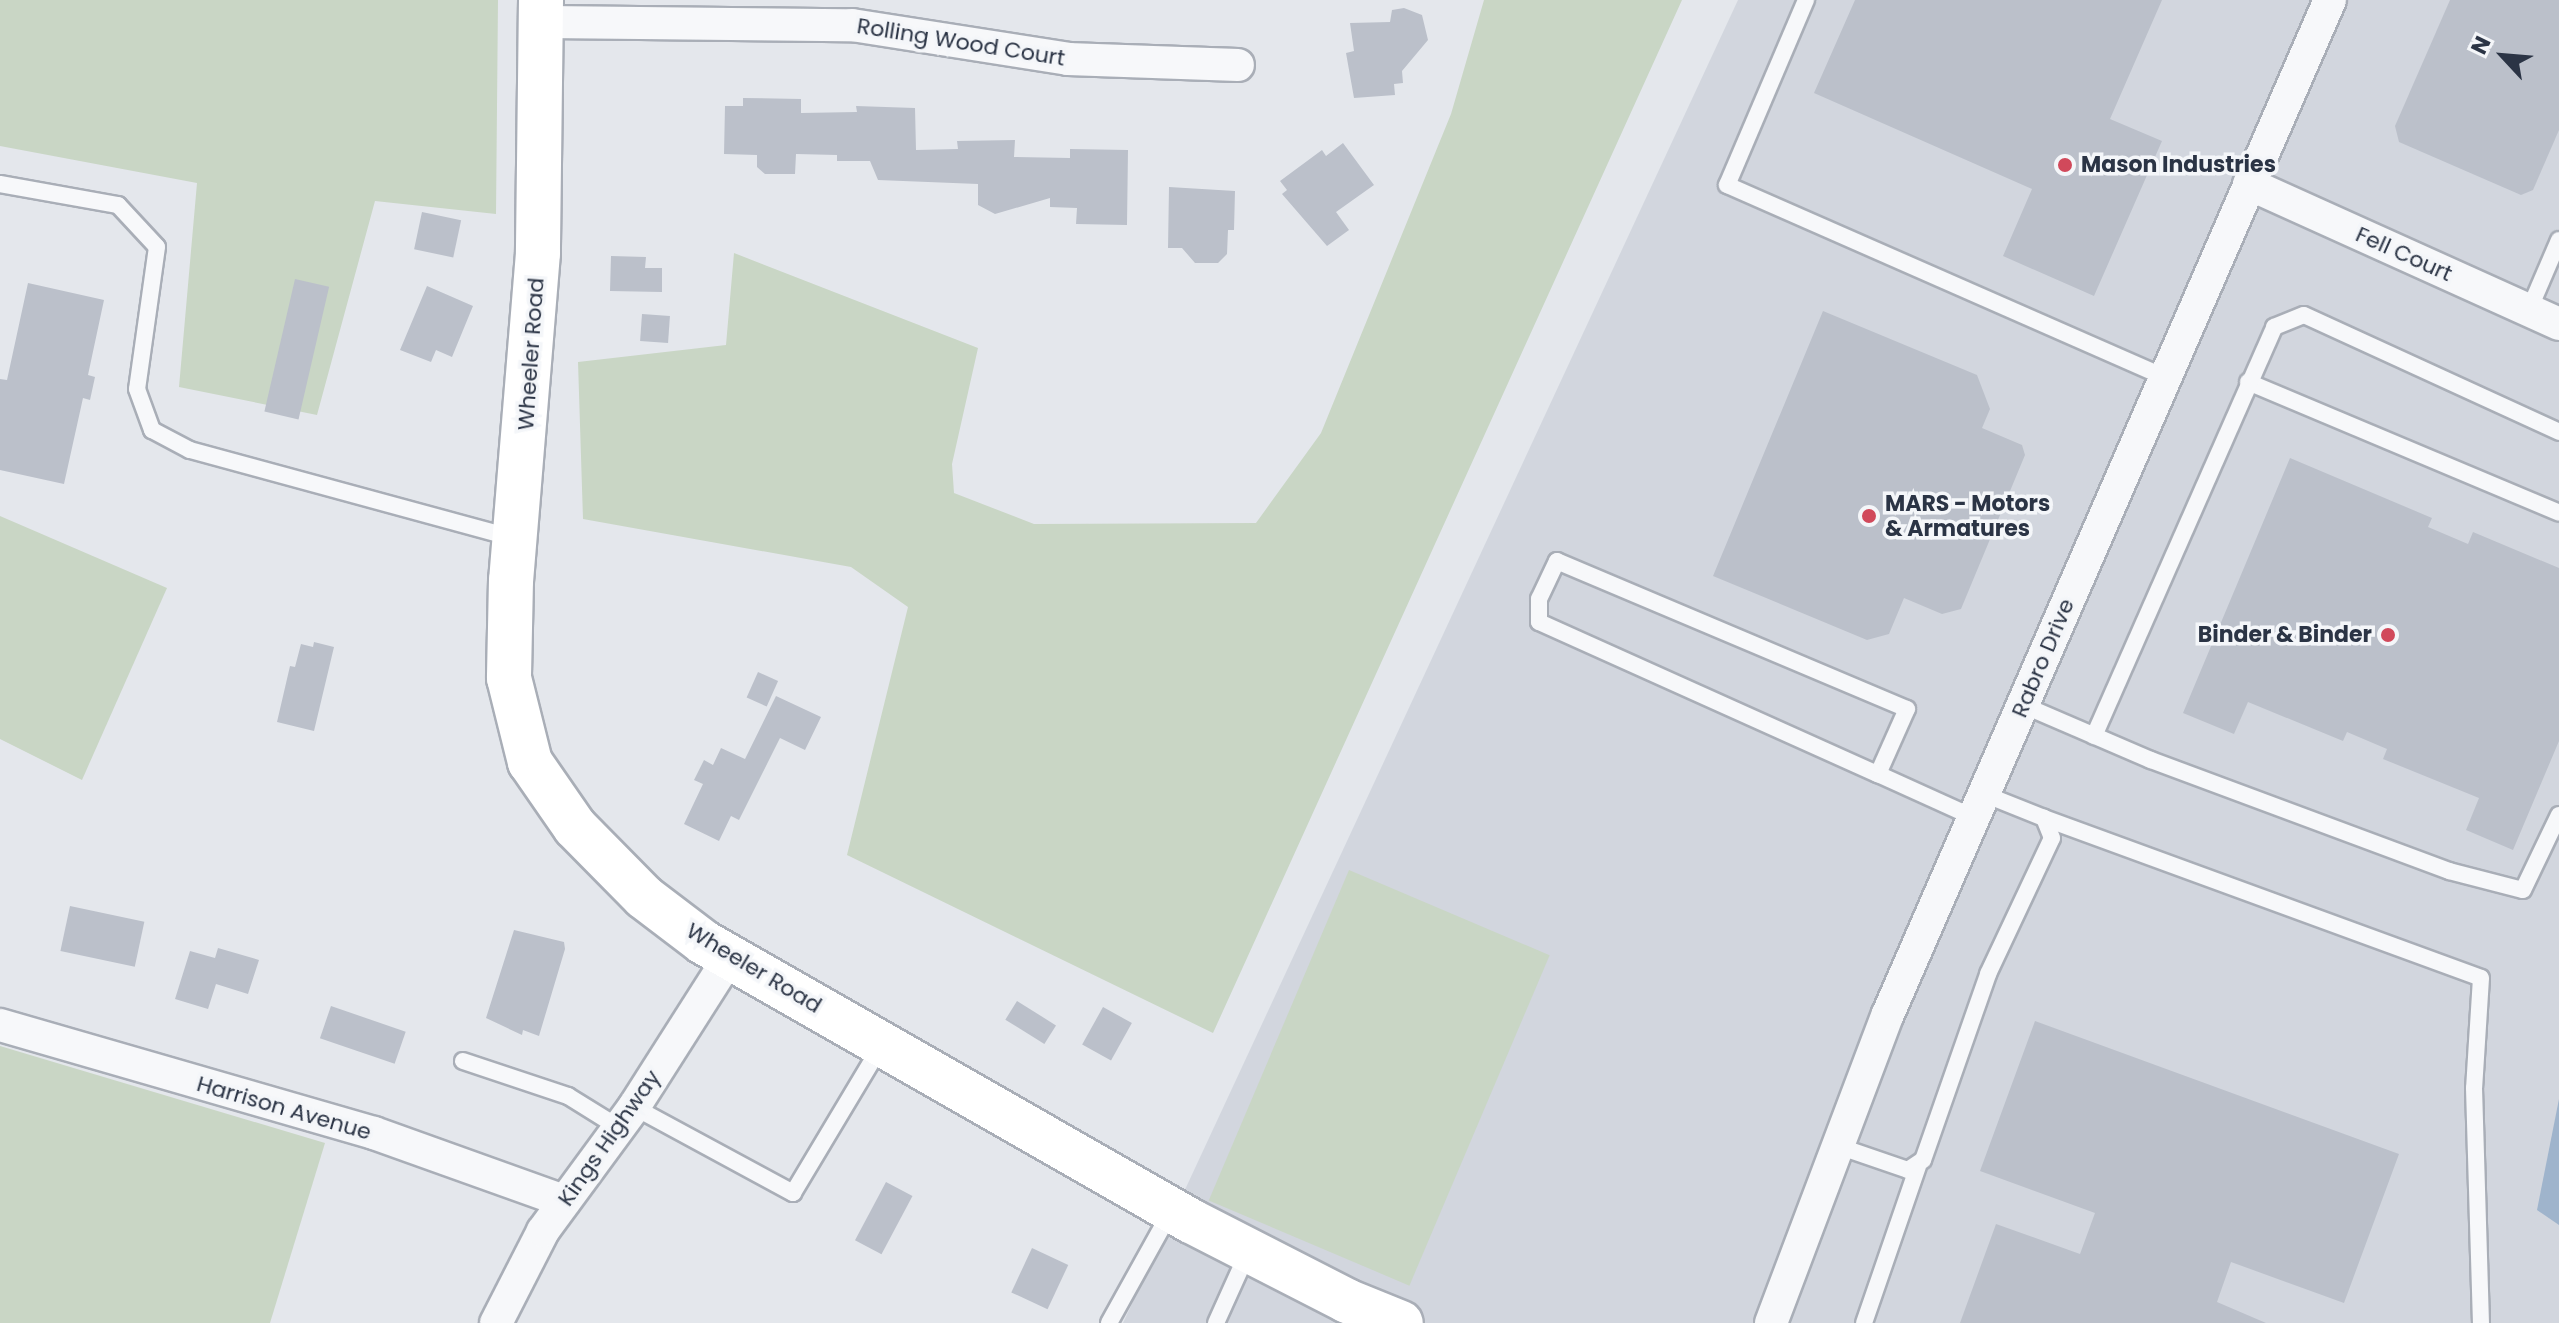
<!DOCTYPE html>
<html>
<head>
<meta charset="utf-8">
<style>
	body { margin:0 }
	#map { position:relative; width:2559px; height:1323px; overflow:hidden; background:#e4e7ec; font-family:Poppins,sans-serif }
	div>[style] { position:absolute }
	[style*='--x'] { left:calc(var(--x)*1px); top:calc(var(--y)*1px); width:calc(var(--w)*1px); rotate:calc(var(--a)*1deg) }
	.built>* { inset:0; background:#d2d6de }
	.green>* { inset:0; background:#c9d6c5; transform-origin:0 0 }
	.water>* { inset:0; background:#9fb4cc }
	.building>* { inset:0; background:#bbc0ca; transform-origin:0 0 }
	.roads { filter:drop-shadow(2px 0 #a9aeb7) drop-shadow(-2px 0 #a9aeb7) drop-shadow(0 2px #a9aeb7) drop-shadow(0 -2px #a9aeb7) }
	.service>* { height:16px; margin:-8px; padding:0 8px; transform-origin:8px; border-radius:8px; background:#f7f8fa }
	.minor>* { height:32px; margin:-16px; padding:0 16px; transform-origin:16px; border-radius:16px; background:#f7f8fa }
	.primary>* { height:44px; margin:-22px; padding:0 22px; transform-origin:22px; border-radius:22px; background:#fff }
	.dots>* { width:22px; height:22px; translate:-50% -50%; box-sizing:border-box; border:4px solid #f4f6f9; border-radius:50% }
	span { translate:-50% -50%; white-space:nowrap; text-align:center; line-height:1.15; -webkit-text-stroke:7px #f4f6f9; paint-order:stroke }
	.street-label { font-size:22px; color:#2b3445 }
	.poi-label { font-size:22px; color:#2b3445; font-weight:700 }
	.left { translate:0 -50%; text-align:left }
	.right { translate:-100% -50%; text-align:right }
	.north { position:absolute; left:2463px; top:16px; width:80px; height:80px; -webkit-text-stroke:6px #f4f6f9; paint-order:stroke; rotate:296deg; font-size:22px; font-weight:700; line-height:32px; text-align:center; color:#2b3445 }
	.north::after { content:''; display:block; margin:auto; width:28px; height:36px; background:#2b3445; clip-path:polygon(50% 0,100% 100%,50% 72%,0 100%) }
</style>
</head>
<body>
<div id="map">
	<div class="built">
		<i style="clip-path:polygon(1738px 0,2559px 0,2559px 1323px,1123px 1323px)"></i>
	</div>
	<div class="green">
		<i style="clip-path:polygon(0 0,498px 0,496px 214px,375px 201px,317px 415px,179px 387px,197px 183px,0 146px)"></i>
		<i style="clip-path:polygon(1484px 0,1682px 0,1213px 1033px,847px 855px,908px 607px,851px 567px,583px 519px,578px 362px,726px 345px,734px 253px,978px 348px,952px 464px,954px 493px,1034px 524px,1256px 523px,1321px 433px,1451px 114px)"></i>
		<i style="clip-path:polygon(0 516px,167px 588px,82px 780px,0 739px)"></i>
		<i style="left:1349px;top:870px;width:218px;height:359px;rotate:23deg"></i>
		<i style="clip-path:polygon(0 1046px,325px 1143px,270px 1323px,0 1323px)"></i>
	</div>
	<div class="water">
		<i style="clip-path:polygon(2559px 1099px,2559px 1225px,2537px 1210px)"></i>
	</div>
	<div class="building">
		<i style="clip-path:polygon(1855px 0,2162px 0,2110px 119px,2162px 141px,2094px 296px,2003px 256px,2032px 189px,1814px 93px)"></i>
		<i style="clip-path:polygon(2450px 0,2559px 0,2559px 130px,2533px 190px,2521px 195px,2399px 142px,2395px 126px)"></i>
		<i style="clip-path:polygon(1404px 8px,1422px 15px,1428px 40px,1402px 71px,1403px 83px,1394px 84px,1395px 95px,1354px 98px,1346px 53px,1354px 51px,1350px 23px,1390px 22px,1392px 10px)"></i>
		<i style="clip-path:polygon(743px 98px,801px 99px,801px 113px,857px 112px,856px 106px,915px 108px,916px 150px,958px 149px,957px 141px,1015px 140px,1014px 157px,1070px 158px,1070px 149px,1128px 150px,1127px 225px,1076px 224px,1077px 208px,1050px 207px,1050px 198px,995px 214px,978px 205px,978px 184px,878px 180px,870px 161px,837px 161px,837px 155px,796px 154px,795px 174px,765px 174px,757px 167px,757px 155px,724px 154px,725px 106px,743px 106px)"></i>
		<i style="clip-path:polygon(1343px 143px,1374px 185px,1336px 212px,1349px 230px,1327px 246px,1282px 194px,1287px 190px,1280px 181px,1322px 150px,1326px 156px)"></i>
		<i style="clip-path:polygon(1169px 187px,1235px 191px,1234px 230px,1228px 230px,1227px 254px,1218px 263px,1195px 263px,1182px 248px,1168px 248px)"></i>
		<i style="left:422px;top:212px;width:40px;height:38px;rotate:12deg"></i>
		<i style="clip-path:polygon(611px 256px,646px 257px,645px 268px,662px 268px,662px 292px,610px 291px)"></i>
		<i style="left:295px;top:279px;width:35px;height:136px;rotate:13deg"></i>
		<i style="clip-path:polygon(28px 283px,104px 300px,88px 375px,95px 377px,90px 400px,83px 398px,64px 484px,0 470px,0 379px,7px 380px)"></i>
		<i style="clip-path:polygon(427px 286px,473px 306px,452px 357px,436px 350px,431px 362px,400px 350px)"></i>
		<i style="clip-path:polygon(1823px 311px,1977px 375px,1990px 409px,1982px 428px,2022px 445px,2025px 455px,1961px 609px,1942px 614px,1904px 598px,1889px 634px,1867px 640px,1713px 576px)"></i>
		<i style="left:642px;top:314px;width:28px;height:27px;rotate:4deg"></i>
		<i style="clip-path:polygon(2290px 458px,2432px 518px,2428px 527px,2468px 544px,2473px 532px,2559px 568px,2559px 741px,2513px 850px,2466px 830px,2479px 798px,2383px 759px,2387px 749px,2347px 732px,2343px 741px,2248px 702px,2234px 734px,2183px 713px)"></i>
		<i style="clip-path:polygon(314px 642px,334px 647px,314px 731px,277px 722px,290px 666px,295px 667px,301px 644px,313px 647px)"></i>
		<i style="left:758px;top:672px;width:22px;height:28px;rotate:24deg"></i>
		<i style="clip-path:polygon(776px 696px,821px 717px,805px 750px,780px 738px,739px 820px,731px 816px,719px 841px,684px 824px,703px 784px,694px 780px,704px 760px,713px 765px,721px 748px,745px 759px)"></i>
		<i style="left:70px;top:906px;width:76px;height:46px;rotate:12deg"></i>
		<i style="clip-path:polygon(514px 930px,564px 942px,565px 949px,539px 1036px,523px 1030px,522px 1035px,486px 1018px)"></i>
		<i style="clip-path:polygon(218px 948px,259px 960px,248px 994px,216px 984px,208px 1009px,175px 999px,190px 951px,215px 958px)"></i>
		<i style="left:1017px;top:1001px;width:46px;height:22px;rotate:32deg"></i>
		<i style="left:331px;top:1006px;width:79px;height:34px;rotate:19deg"></i>
		<i style="left:1103px;top:1007px;width:33px;height:43px;rotate:29deg"></i>
		<i style="clip-path:polygon(2035px 1021px,2399px 1154px,2344px 1303px,2231px 1262px,2217px 1302px,2266px 1323px,1960px 1323px,1996px 1224px,2080px 1254px,2095px 1213px,1980px 1171px)"></i>
		<i style="left:886px;top:1182px;width:30px;height:66px;rotate:28deg"></i>
		<i style="left:1032px;top:1248px;width:40px;height:49px;rotate:25deg"></i>
	</div>
	<div class="roads">
		<div class="service">
			<i style="--x:1806;--y:0;--w:201;--a:113.1"></i>
			<i style="--x:1727;--y:185;--w:478;--a:23.7"></i>
			<i style="--x:0;--y:184;--w:120;--a:10.1"></i>
			<i style="--x:118;--y:205;--w:57;--a:47.1"></i>
			<i style="--x:157;--y:247;--w:143;--a:98"></i>
			<i style="--x:137;--y:389;--w:44;--a:69.9"></i>
			<i style="--x:152;--y:430;--w:43;--a:27.8"></i>
			<i style="--x:190;--y:450;--w:335;--a:15.2"></i>
			<i style="--x:2529;--y:310;--w:76;--a:-66.8"></i>
			<i style="--x:2248;--y:382;--w:337;--a:22.8"></i>
			<i style="--x:2023;--y:705;--w:139;--a:23.3"></i>
			<i style="--x:2151;--y:760;--w:318;--a:20.4"></i>
			<i style="--x:2449;--y:871;--w:76;--a:14.4"></i>
			<i style="--x:2523;--y:890;--w:83;--a:-64.4"></i>
			<i style="--x:2094;--y:736;--w:447;--a:-66.2"></i>
			<i style="--x:2274;--y:327;--w:32;--a:-22"></i>
			<i style="--x:2304;--y:315;--w:281;--a:24.6"></i>
			<i style="--x:1878;--y:774;--w:71;--a:-66"></i>
			<i style="--x:1907;--y:709;--w:380;--a:-157.1"></i>
			<i style="--x:1557;--y:561;--w:42;--a:115.3"></i>
			<i style="--x:1539;--y:599;--w:23;--a:90"></i>
			<i style="--x:1539;--y:622;--w:372;--a:24.2"></i>
			<i style="--x:1878;--y:774;--w:104;--a:24.4"></i>
			<i style="--x:2044;--y:818;--w:465;--a:20.1"></i>
			<i style="--x:2481;--y:978;--w:110;--a:93.6"></i>
			<i style="--x:2474;--y:1088;--w:235;--a:88.3"></i>
			<i style="--x:463;--y:1061;--w:111;--a:18.4"></i>
			<i style="--x:568;--y:1096;--w:59;--a:31.8"></i>
			<i style="--x:634;--y:1107;--w:181;--a:28.4"></i>
			<i style="--x:793;--y:1193;--w:174;--a:-59.1"></i>
			<i style="--x:1838;--y:1146;--w:74;--a:18.9"></i>
			<i style="--x:1908;--y:1170;--w:18;--a:-34"></i>
			<i style="--x:1923;--y:1160;--w:197;--a:-70.7"></i>
			<i style="--x:1988;--y:974;--w:150;--a:-64.8"></i>
			<i style="--x:2052;--y:838;--w:22;--a:-112"></i>
			<i style="--x:2044;--y:818;--w:65;--a:-158.2"></i>
			<i style="--x:1109;--y:1323;--w:126;--a:-61"></i>
			<i style="--x:1216;--y:1323;--w:78;--a:-65.7"></i>
			<i style="--x:1864;--y:1323;--w:166;--a:-71"></i>
		</div>
		<div class="minor">
			<i style="--x:541;--y:22;--w:311;--a:0.6"></i>
			<i style="--x:852;--y:25;--w:219;--a:8.9"></i>
			<i style="--x:1068;--y:59;--w:170;--a:2"></i>
			<i style="--x:2249;--y:184;--w:340;--a:24.3"></i>
			<i style="--x:0;--y:1025;--w:389;--a:16.1"></i>
			<i style="--x:374;--y:1133;--w:202;--a:19.7"></i>
			<i style="--x:496;--y:1323;--w:103;--a:-62.9"></i>
			<i style="--x:543;--y:1231;--w:154;--a:-53.7"></i>
			<i style="--x:634;--y:1107;--w:177;--a:-57.5"></i>
			<i style="--x:1771;--y:1323;--w:330;--a:-69.3"></i>
			<i style="--x:1888;--y:1014;--w:1106;--a:-66.45"></i>
		</div>
		<div class="primary">
			<i style="--x:541;--y:0;--w:253;--a:90.7"></i>
			<i style="--x:538;--y:253;--w:328;--a:94.7"></i>
			<i style="--x:511;--y:580;--w:98;--a:91.2"></i>
			<i style="--x:509;--y:678;--w:87;--a:76"></i>
			<i style="--x:530;--y:762;--w:79;--a:55.3"></i>
			<i style="--x:575;--y:827;--w:98;--a:45.4"></i>
			<i style="--x:644;--y:897;--w:74;--a:37.3"></i>
			<i style="--x:703;--y:942;--w:562;--a:29.76"></i>
			<i style="--x:1191;--y:1221;--w:175;--a:27.1"></i>
			<i style="--x:1347;--y:1301;--w:58;--a:22.2"></i>
		</div>
	</div>
	<div class="dots">
		<i style="left:2065px;top:165px;background:#d1495b"></i>
		<i style="left:1869px;top:516px;background:#d1495b"></i>
		<i style="left:2388px;top:635px;background:#d1495b"></i>
	</div>
	<div class="street-label">
		<span style="left:961px;top:42px;rotate:9deg">Rolling Wood Court</span>
		<span style="left:2404px;top:254px;rotate:24deg">Fell Court</span>
		<span style="left:531px;top:354px;rotate:-86deg">Wheeler Road</span>
		<span style="left:2043px;top:658px;rotate:-67deg">Rabro Drive</span>
		<span style="left:754px;top:968px;rotate:31deg">Wheeler Road</span>
		<span style="left:284px;top:1108px;rotate:16deg">Harrison Avenue</span>
		<span style="left:609px;top:1138px;rotate:-55deg">Kings Highway</span>
	</div>
	<div class="poi-label">
		<span class="left" style="left:2081px;top:165px">Mason Industries</span>
		<span class="left" style="left:1885px;top:516px">MARS - Motors<br>&amp; Armatures</span>
		<span class="right" style="left:2372px;top:635px">Binder &amp; Binder</span>
	</div>
	<div class="north">N</div>
</div>
</body>
</html>
